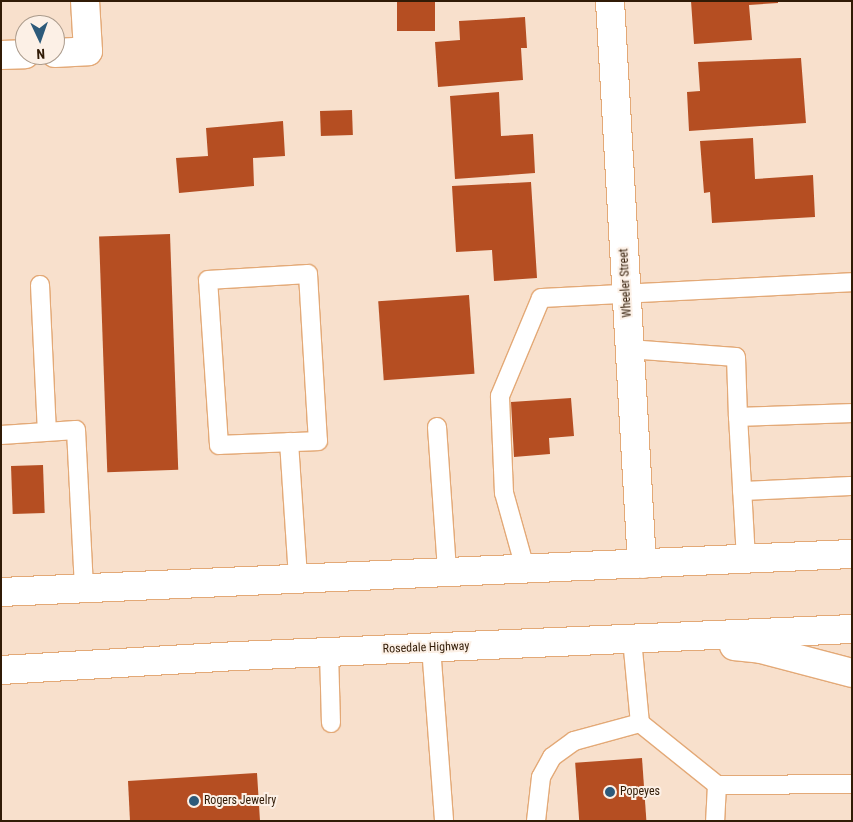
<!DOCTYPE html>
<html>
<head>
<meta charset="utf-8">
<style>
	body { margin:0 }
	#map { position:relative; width:853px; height:822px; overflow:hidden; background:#f8e0cc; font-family:"Roboto Condensed",sans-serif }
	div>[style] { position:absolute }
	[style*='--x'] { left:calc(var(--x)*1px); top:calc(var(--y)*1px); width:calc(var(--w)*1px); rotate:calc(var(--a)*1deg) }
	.building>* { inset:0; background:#b54e22; transform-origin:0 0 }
	.roads { filter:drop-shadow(1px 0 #e3a977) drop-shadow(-1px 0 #e3a977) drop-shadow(0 1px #e3a977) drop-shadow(0 -1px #e3a977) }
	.lane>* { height:18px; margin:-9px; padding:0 9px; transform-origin:9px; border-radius:9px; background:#fff }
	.street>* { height:28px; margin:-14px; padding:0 14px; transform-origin:14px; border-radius:14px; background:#fff }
	.primary>* { height:28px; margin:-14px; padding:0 14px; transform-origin:14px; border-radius:14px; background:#fff }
	.dots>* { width:14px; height:14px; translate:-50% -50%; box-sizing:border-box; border:2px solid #fcf0e6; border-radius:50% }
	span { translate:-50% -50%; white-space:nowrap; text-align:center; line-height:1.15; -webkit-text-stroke:4px #fcf0e6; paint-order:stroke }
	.street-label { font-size:12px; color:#311b06 }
	.poi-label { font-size:12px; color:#311b06 }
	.left { translate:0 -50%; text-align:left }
	.frame { position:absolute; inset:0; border:2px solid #311b06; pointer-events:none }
	.north { position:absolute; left:15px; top:15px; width:50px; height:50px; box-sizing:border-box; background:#fcf0e6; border:1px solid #ab9b8c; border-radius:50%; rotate:177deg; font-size:14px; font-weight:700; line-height:20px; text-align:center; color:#311b06 }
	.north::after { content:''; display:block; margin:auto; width:18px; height:22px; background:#2d5a7a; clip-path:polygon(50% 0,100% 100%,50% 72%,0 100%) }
</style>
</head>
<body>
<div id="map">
	<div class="building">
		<i style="left:397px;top:1px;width:38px;height:30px"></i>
		<i style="clip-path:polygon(691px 1px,778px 1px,778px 3px,749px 5px,752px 40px,694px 44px)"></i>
		<i style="clip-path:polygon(525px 17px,527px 48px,521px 48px,523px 80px,438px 87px,435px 42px,460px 40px,459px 21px)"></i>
		<i style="clip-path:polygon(801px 58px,806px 123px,689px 131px,687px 92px,700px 91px,698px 62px)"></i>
		<i style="clip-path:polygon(499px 92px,501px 136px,533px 134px,535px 173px,455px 179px,450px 96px)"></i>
		<i style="left:352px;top:110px;width:25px;height:32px;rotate:88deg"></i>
		<i style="clip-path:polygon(283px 121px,285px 156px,253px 158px,254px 186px,179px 193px,176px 158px,208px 156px,206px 128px)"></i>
		<i style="clip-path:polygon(753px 138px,755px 179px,813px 175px,815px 217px,712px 223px,710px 192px,704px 193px,700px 141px)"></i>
		<i style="clip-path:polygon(531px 182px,537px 278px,494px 281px,492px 250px,456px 252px,452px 186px)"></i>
		<i style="left:170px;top:234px;width:236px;height:71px;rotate:88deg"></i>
		<i style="left:469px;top:295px;width:79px;height:91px;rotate:86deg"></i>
		<i style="clip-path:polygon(571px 398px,574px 436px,549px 438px,550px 454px,514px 457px,511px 402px)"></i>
		<i style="left:43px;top:465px;width:48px;height:32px;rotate:88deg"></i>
		<i style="left:642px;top:758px;width:63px;height:67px;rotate:86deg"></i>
		<i style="clip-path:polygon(257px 773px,260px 821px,130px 821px,128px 781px)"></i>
	</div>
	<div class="roads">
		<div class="lane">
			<i style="--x:308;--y:274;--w:167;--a:86.6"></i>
			<i style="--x:318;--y:441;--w:99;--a:177.7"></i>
			<i style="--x:219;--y:445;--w:165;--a:-93.8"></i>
			<i style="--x:208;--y:280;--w:100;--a:-3.4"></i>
			<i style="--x:40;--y:285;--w:146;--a:87.3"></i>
			<i style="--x:629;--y:349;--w:107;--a:4.3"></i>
			<i style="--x:736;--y:357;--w:60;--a:88.1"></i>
			<i style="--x:437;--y:427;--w:144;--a:86"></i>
			<i style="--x:1;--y:435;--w:75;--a:-3.8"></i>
			<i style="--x:76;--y:430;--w:159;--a:87.1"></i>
			<i style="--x:289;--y:442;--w:136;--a:86.2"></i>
			<i style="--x:742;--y:491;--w:110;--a:-2.6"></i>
			<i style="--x:746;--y:559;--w:142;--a:-93.2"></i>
			<i style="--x:738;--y:417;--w:114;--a:-2"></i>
			<i style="--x:525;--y:568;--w:78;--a:-105.6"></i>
			<i style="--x:504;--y:493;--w:97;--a:-92.4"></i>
			<i style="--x:500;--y:396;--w:106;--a:-67.3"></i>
			<i style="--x:541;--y:298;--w:311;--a:-2.9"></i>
			<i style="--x:632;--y:639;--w:84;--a:84.6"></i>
			<i style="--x:640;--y:723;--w:99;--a:38.8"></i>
			<i style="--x:717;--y:785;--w:36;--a:93"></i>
			<i style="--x:431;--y:647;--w:174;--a:85.7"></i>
			<i style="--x:329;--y:652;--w:71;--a:88.4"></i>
			<i style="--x:717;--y:785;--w:135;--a:-0.4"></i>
			<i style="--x:536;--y:821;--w:44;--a:-83.5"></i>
			<i style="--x:541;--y:777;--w:23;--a:-61"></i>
			<i style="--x:552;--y:757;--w:27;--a:-36"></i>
			<i style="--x:574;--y:741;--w:68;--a:-15.3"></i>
		</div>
		<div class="street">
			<i style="--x:610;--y:1;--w:564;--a:86.75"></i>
			<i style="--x:55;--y:53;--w:33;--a:-3"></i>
			<i style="--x:88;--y:51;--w:50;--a:-93.4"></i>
			<i style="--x:1;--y:55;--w:24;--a:-2"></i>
		</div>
		<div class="primary">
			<i style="--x:1;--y:592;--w:852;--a:-2.56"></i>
			<i style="--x:734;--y:646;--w:27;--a:6"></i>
			<i style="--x:761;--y:649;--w:94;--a:14.8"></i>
			<i style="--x:1;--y:670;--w:237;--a:-3.4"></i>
			<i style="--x:238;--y:656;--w:615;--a:-2.52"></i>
		</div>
	</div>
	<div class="dots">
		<i style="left:610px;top:792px;background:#2d5a7a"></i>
		<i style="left:194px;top:801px;background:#2d5a7a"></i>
	</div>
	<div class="street-label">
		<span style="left:626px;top:283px;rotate:-93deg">Wheeler Street</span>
		<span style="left:426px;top:648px;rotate:-2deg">Rosedale Highway</span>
	</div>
	<div class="poi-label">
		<span class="left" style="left:620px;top:792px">Popeyes</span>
		<span class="left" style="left:204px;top:801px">Rogers Jewelry</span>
	</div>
	<div class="frame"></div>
	<div class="north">N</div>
</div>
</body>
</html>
